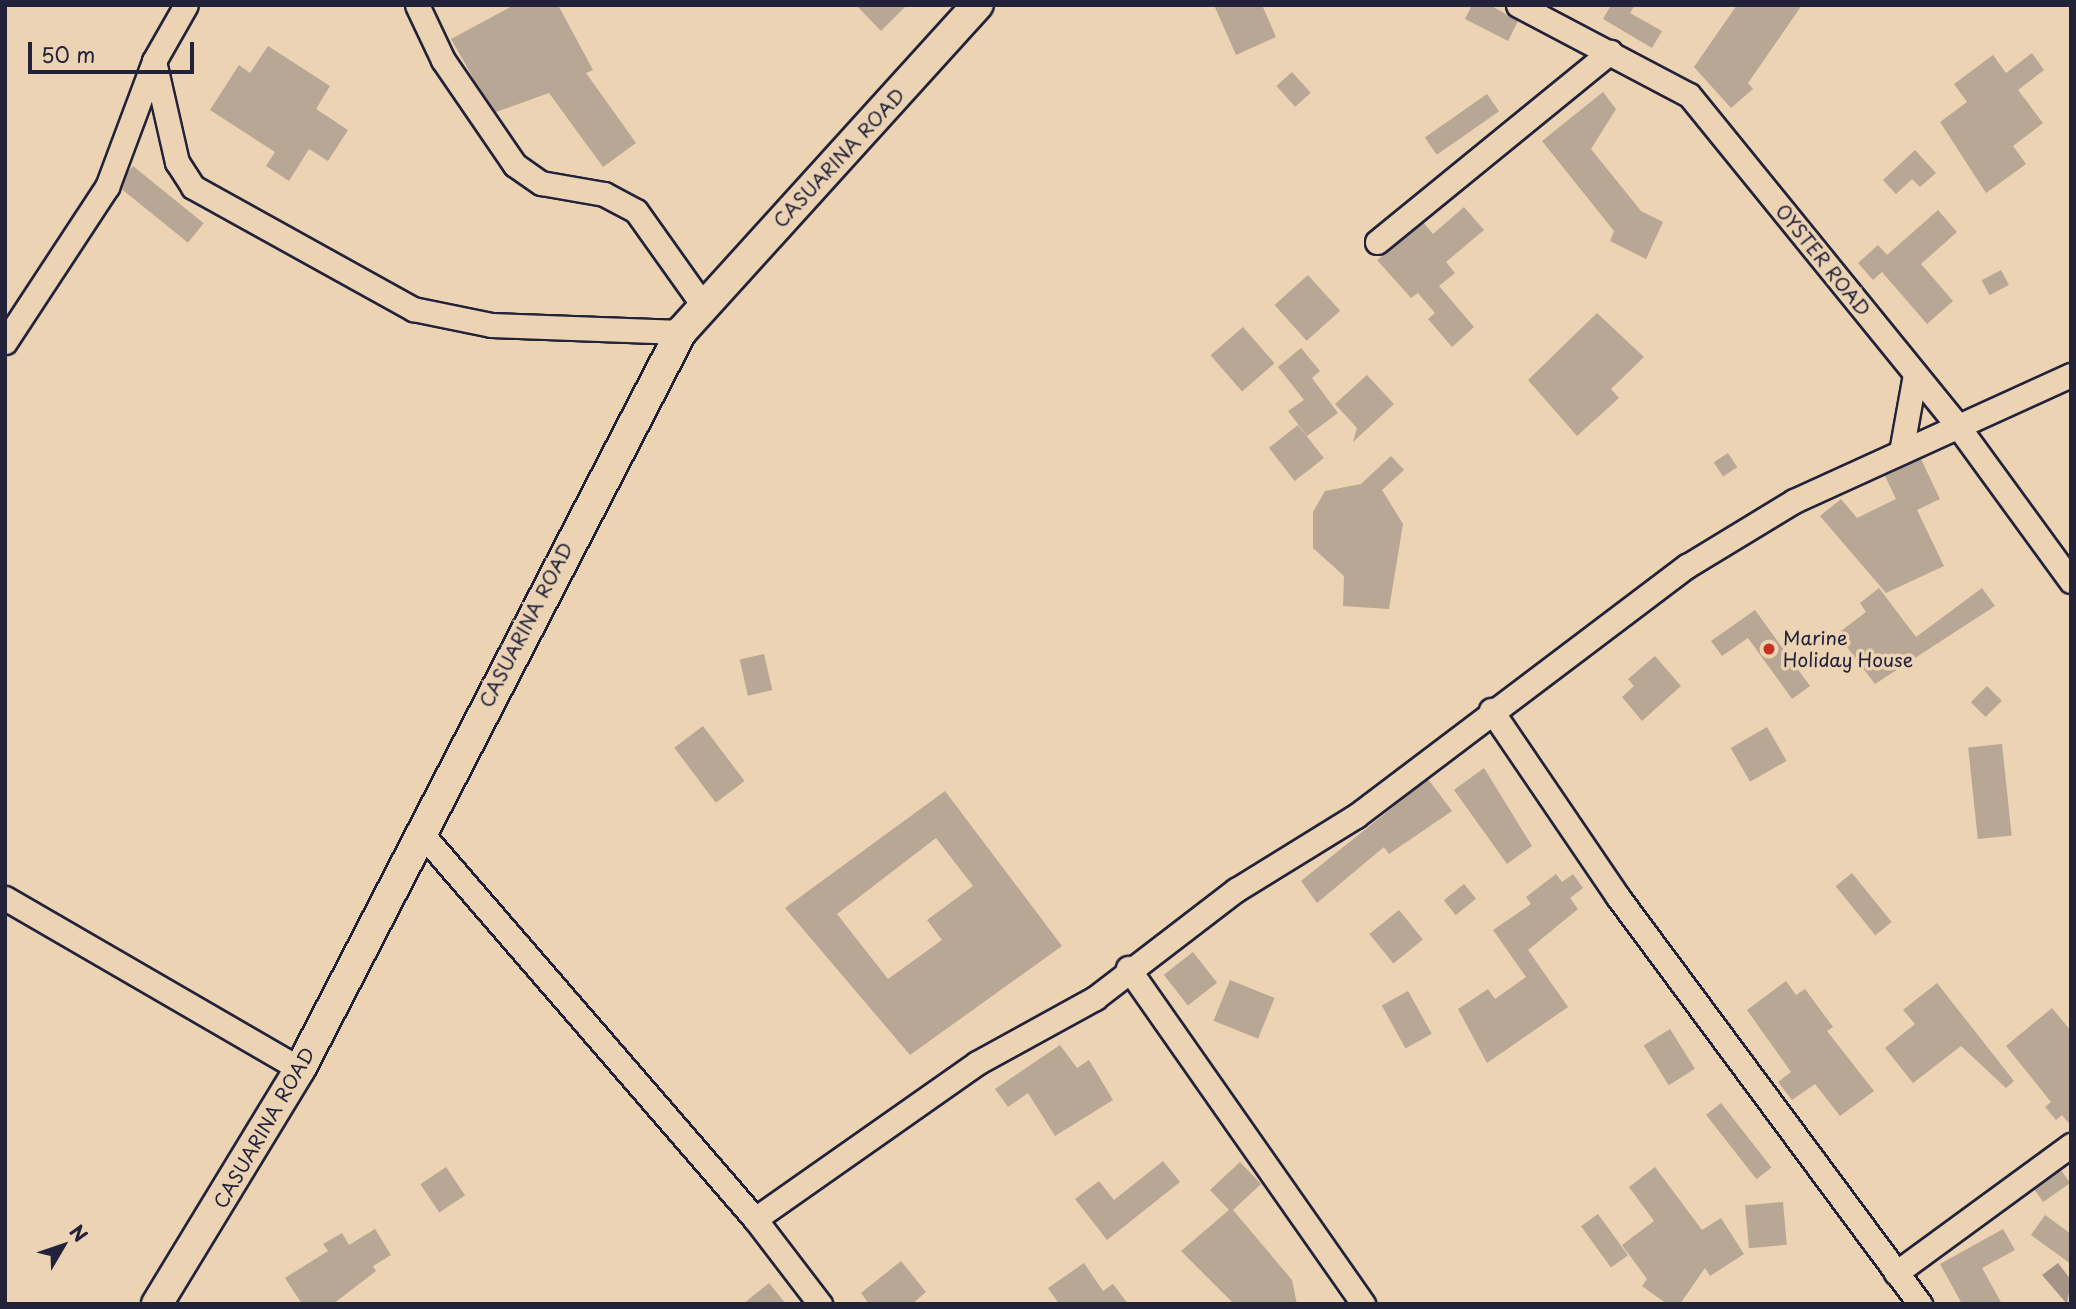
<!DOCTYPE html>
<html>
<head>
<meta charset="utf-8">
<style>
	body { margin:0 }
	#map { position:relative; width:2076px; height:1309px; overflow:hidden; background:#ebd3b3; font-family:"Playpen Sans",sans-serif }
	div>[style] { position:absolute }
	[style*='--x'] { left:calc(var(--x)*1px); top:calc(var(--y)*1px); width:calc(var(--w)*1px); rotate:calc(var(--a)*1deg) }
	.water>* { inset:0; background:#a49488 }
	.building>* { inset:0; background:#b9a795; transform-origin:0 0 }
	.roads { filter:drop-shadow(2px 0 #22223b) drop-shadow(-2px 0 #22223b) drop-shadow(0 2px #22223b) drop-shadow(0 -2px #22223b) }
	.minor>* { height:23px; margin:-11.5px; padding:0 11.5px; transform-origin:11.5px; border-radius:11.5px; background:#ebd3b3 }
	.tertiary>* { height:30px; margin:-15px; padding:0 15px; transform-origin:15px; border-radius:15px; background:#ebd3b3 }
	.dots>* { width:19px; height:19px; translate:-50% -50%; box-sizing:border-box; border:4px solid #ebd3b3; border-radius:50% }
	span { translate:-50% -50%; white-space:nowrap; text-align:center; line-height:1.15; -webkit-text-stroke:7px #ebd3b3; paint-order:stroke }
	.street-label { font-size:19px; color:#22223b }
	.poi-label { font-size:19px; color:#22223b }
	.left { translate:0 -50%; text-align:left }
	.frame { position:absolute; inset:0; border:7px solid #22223b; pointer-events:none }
	.north { position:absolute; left:28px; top:1211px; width:70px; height:70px; -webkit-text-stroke:5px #ebd3b3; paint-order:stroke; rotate:51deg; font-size:19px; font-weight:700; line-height:28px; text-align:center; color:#22223b }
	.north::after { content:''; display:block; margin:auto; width:24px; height:32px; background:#22223b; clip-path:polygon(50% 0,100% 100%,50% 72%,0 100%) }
	.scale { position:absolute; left:28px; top:42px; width:166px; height:32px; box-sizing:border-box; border:4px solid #22223b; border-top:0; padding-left:9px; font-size:21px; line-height:24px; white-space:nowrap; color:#22223b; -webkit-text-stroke:5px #ebd3b3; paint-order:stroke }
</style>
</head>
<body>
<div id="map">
	<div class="water">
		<i style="clip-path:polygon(2058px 1263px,2071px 1280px,2067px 1304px,2042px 1275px)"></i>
	</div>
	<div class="building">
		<i style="clip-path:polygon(514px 5px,558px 5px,593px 70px,586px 73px,636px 143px,603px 167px,549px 93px,496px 112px,475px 81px,451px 39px)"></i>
		<i style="clip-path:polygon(856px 5px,907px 5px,881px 31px)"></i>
		<i style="clip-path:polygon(1214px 5px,1262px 5px,1276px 37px,1236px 55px)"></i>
		<i style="clip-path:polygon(1472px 5px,1490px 5px,1518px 21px,1508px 41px,1465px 19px)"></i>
		<i style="clip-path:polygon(1611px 5px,1635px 5px,1630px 13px,1662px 31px,1652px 48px,1603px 19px)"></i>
		<i style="clip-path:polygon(1737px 5px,1802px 5px,1748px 83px,1753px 89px,1731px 108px,1694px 67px)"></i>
		<i style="clip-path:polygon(268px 46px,330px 86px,316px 109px,348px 130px,328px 161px,309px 149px,289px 181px,266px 166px,275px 152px,210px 110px,239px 65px,250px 73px)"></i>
		<i style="clip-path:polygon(2032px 53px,2044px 70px,2018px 90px,2043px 123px,2013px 146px,2026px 164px,1986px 193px,1940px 122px,1967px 102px,1954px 84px,1993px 55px,2006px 73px)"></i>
		<i style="left:1292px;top:72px;width:28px;height:21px;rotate:48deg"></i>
		<i style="clip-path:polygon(1603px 92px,1616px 109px,1591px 149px,1641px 211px,1663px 222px,1646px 259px,1610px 241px,1614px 231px,1542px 141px)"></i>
		<i style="left:1487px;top:94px;width:21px;height:76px;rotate:55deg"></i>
		<i style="clip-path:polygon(1915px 150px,1936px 173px,1920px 187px,1912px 179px,1896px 194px,1883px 180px)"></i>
		<i style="left:133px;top:166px;width:91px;height:25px;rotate:39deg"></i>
		<i style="clip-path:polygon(1464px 207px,1484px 230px,1446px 262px,1455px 273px,1439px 286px,1474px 327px,1452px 347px,1428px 319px,1435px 313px,1418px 293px,1411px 298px,1377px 260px,1423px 222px,1433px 234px)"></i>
		<i style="clip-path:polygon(1938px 210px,1957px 232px,1921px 264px,1953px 301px,1927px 324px,1882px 272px,1873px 280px,1858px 263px,1878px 245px,1887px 255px)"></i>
		<i style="left:2001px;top:270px;width:17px;height:22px;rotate:62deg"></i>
		<i style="left:1308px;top:275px;width:48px;height:45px;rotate:48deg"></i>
		<i style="clip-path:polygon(1597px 313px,1644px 357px,1611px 389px,1619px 398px,1577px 436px,1528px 380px)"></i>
		<i style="left:1243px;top:327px;width:48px;height:43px;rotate:49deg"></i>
		<i style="clip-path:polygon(1301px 348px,1320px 371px,1312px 378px,1338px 413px,1307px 436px,1288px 411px,1304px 400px,1278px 367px)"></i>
		<i style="clip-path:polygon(1367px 375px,1394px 404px,1353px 442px,1357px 428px,1335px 404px)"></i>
		<i style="left:1298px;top:425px;width:42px;height:37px;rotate:52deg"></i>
		<i style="left:1728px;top:453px;width:17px;height:17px;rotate:57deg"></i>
		<i style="clip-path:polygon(1391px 456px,1404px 470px,1382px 490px,1403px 524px,1389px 609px,1343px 606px,1344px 576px,1313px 548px,1313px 512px,1325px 491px,1361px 484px)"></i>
		<i style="clip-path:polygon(1921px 459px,1940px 499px,1917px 510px,1944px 566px,1886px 593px,1820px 516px,1841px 499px,1857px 518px,1896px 499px,1885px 476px)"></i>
		<i style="clip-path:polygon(1879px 588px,1916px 637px,1982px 588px,1995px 606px,1875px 684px,1837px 634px,1866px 612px,1860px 603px)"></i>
		<i style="clip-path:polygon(1755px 610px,1810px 686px,1792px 699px,1748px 638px,1722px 656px,1711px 641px)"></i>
		<i style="left:764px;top:654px;width:37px;height:25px;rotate:77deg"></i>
		<i style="clip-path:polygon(1655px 656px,1681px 686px,1642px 721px,1622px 697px,1634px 686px,1628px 679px)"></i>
		<i style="left:1987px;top:686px;width:21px;height:23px;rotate:45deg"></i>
		<i style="left:703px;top:726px;width:69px;height:36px;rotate:53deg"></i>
		<i style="left:1767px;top:727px;width:39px;height:42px;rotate:60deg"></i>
		<i style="left:2002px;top:744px;width:92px;height:34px;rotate:84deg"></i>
		<i style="clip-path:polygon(1484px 768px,1532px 846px,1507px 864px,1454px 790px)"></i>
		<i style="clip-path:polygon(1428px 779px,1452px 811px,1389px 854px,1384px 847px,1317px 903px,1301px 881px)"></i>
		<i style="clip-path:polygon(evenodd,945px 791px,1062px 946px,910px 1055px,785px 908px,945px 791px,936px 838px,973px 886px,927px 920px,942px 940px,888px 979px,837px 914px,936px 838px)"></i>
		<i style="left:1852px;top:873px;width:63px;height:21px;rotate:51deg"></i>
		<i style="clip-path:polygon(1556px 874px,1562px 882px,1573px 874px,1583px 888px,1570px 898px,1578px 909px,1528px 950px,1568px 1007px,1487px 1063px,1458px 1009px,1488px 989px,1495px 999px,1526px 977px,1493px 930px,1531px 904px,1526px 897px)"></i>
		<i style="left:1464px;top:884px;width:19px;height:26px;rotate:51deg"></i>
		<i style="left:1399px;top:910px;width:38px;height:38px;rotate:51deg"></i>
		<i style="left:1193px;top:952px;width:39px;height:37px;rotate:52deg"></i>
		<i style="left:1230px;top:980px;width:48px;height:44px;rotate:22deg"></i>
		<i style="clip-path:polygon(1786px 981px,1796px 995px,1805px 989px,1833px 1027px,1827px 1031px,1874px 1091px,1840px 1116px,1815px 1084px,1792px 1100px,1778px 1082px,1791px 1072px,1747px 1010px)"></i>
		<i style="clip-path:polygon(1937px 983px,2014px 1081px,2006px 1088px,1961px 1046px,1913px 1083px,1885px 1048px,1915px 1024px,1903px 1010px)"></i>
		<i style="left:1408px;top:991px;width:49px;height:30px;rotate:61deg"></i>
		<i style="clip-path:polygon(2052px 1008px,2071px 1031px,2071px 1126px,2062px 1115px,2056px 1120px,2045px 1107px,2051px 1102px,2006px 1046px)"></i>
		<i style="left:1670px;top:1029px;width:47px;height:31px;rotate:58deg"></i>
		<i style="clip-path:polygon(1060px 1045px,1077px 1068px,1089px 1060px,1113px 1100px,1055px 1136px,1028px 1093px,1008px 1107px,995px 1089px)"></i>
		<i style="left:1721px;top:1103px;width:82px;height:19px;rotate:52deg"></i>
		<i style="clip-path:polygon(1163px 1161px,1180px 1182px,1107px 1240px,1075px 1199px,1099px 1181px,1114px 1200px)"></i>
		<i style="clip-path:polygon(1240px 1162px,1261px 1184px,1233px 1210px,1292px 1280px,1297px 1304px,1234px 1304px,1181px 1251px,1229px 1210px,1210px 1190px)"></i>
		<i style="left:446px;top:1167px;width:34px;height:31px;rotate:56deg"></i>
		<i style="clip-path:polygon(1655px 1167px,1702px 1230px,1721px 1218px,1744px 1254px,1710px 1276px,1705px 1268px,1680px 1304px,1667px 1304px,1642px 1286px,1647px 1279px,1622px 1245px,1654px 1221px,1629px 1187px)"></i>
		<i style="left:2061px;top:1170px;width:16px;height:33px;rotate:55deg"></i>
		<i style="left:1783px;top:1202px;width:43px;height:38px;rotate:85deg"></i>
		<i style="left:1598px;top:1214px;width:51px;height:21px;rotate:54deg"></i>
		<i style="clip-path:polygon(2045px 1215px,2071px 1234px,2071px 1264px,2031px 1235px)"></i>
		<i style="clip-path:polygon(375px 1229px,391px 1255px,373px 1266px,376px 1271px,333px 1304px,302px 1304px,285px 1278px,328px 1251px,323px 1244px,342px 1233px,349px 1245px)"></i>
		<i style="clip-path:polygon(2003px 1229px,2015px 1250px,1982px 1268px,2002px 1304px,1962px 1304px,1940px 1264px)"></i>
		<i style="clip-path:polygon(901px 1261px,926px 1292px,912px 1304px,869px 1304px,861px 1293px)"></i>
		<i style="clip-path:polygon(1084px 1263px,1103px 1291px,1113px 1284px,1128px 1304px,1059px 1304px,1048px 1288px)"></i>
		<i style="clip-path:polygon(769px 1283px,786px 1304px,743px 1304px)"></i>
	</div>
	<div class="roads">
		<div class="minor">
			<i style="--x:417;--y:5;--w:61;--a:64.7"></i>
			<i style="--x:443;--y:60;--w:127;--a:55.6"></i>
			<i style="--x:515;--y:165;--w:32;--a:35"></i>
			<i style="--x:541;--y:183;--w:64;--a:9.9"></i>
			<i style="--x:604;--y:194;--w:36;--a:28"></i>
			<i style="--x:636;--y:211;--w:114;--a:54.6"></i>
			<i style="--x:1518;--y:5;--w:193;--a:27.8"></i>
			<i style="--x:1689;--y:95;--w:430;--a:50.9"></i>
			<i style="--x:1960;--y:429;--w:188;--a:53.9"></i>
			<i style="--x:154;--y:61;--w:104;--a:77.2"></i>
			<i style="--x:177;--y:162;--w:30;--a:57"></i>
			<i style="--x:193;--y:187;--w:252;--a:29"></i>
			<i style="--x:413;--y:309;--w:80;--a:11.6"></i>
			<i style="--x:491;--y:325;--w:190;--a:2.1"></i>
			<i style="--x:1377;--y:242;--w:301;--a:-39.2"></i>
			<i style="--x:5;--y:342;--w:186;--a:-56.7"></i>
			<i style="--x:107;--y:187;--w:134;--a:-69.5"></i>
			<i style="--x:154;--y:61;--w:64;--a:-60.3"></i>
			<i style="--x:1901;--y:452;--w:79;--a:-79.8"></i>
			<i style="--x:1491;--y:710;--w:226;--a:55.8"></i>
			<i style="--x:1618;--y:897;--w:507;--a:53.42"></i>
			<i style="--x:422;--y:834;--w:509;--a:49.14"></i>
			<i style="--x:5;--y:898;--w:341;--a:30.1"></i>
			<i style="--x:1128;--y:968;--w:410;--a:55"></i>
			<i style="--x:1896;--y:1273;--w:217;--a:-36.2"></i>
			<i style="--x:820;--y:1304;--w:107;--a:-127.4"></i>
			<i style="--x:755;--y:1219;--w:271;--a:-35.1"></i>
			<i style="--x:977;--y:1063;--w:135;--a:-28.8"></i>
			<i style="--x:1095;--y:998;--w:178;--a:-37.5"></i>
			<i style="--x:1236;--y:890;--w:141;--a:-31.7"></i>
			<i style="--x:1356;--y:816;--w:415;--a:-37.1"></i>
			<i style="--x:1687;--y:566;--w:125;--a:-31.3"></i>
			<i style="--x:1794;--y:501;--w:304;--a:-24.5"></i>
		</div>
		<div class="tertiary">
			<i style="--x:157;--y:1304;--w:275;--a:-58.7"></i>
			<i style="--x:300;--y:1069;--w:830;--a:-62.66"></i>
			<i style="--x:681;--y:332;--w:442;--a:-47.8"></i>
		</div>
	</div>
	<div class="dots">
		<i style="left:1769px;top:649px;background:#c8321e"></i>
	</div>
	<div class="street-label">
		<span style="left:839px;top:158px;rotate:-47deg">CASUARINA ROAD</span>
		<span style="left:1823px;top:260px;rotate:51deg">OYSTER ROAD</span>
		<span style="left:526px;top:625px;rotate:-63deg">CASUARINA ROAD</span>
		<span style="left:264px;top:1128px;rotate:-60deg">CASUARINA ROAD</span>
	</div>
	<div class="poi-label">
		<span class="left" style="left:1783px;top:649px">Marine<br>Holiday House</span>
	</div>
	<div class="frame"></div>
	<div class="north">N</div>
	<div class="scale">50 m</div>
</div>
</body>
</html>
